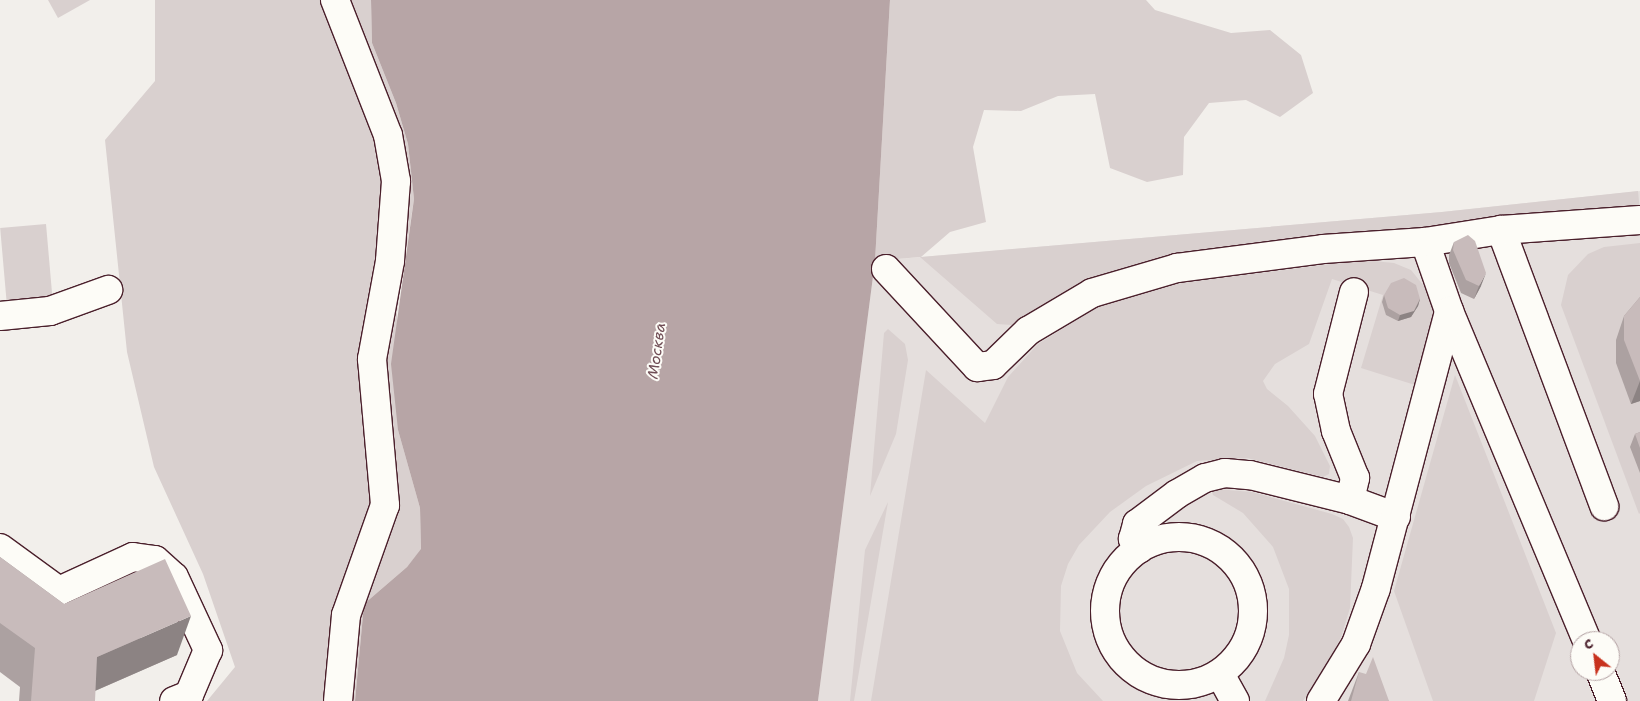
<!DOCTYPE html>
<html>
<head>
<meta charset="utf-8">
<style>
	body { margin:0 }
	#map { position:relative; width:1640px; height:701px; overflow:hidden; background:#f2efeb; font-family:"Shantell Sans",sans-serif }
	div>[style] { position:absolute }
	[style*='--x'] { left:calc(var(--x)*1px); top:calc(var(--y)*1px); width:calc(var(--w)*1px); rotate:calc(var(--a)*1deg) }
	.built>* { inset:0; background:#e5dfdd }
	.green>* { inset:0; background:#d9d0cf; transform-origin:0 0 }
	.water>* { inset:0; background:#b7a5a6 }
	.roads { filter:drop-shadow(1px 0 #4a1f2b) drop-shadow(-1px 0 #4a1f2b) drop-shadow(0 1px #4a1f2b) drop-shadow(0 -1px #4a1f2b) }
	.minor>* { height:28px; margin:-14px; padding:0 14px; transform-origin:14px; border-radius:14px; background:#fdfcf7 }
	.minor>.ring { margin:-14px; padding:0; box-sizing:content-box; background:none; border:28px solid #fdfcf7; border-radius:50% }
	.wall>* { inset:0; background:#aca1a1 }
	.shaded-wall>* { inset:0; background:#8c8383 }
	.building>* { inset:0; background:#c8bbbb }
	span { translate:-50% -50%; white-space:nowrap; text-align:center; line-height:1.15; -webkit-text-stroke:4px #fdfcf7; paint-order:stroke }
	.water-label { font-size:15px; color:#704e56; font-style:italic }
	.north { position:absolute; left:1570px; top:631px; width:50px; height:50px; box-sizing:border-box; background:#fdfcf7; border:1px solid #b5a4a5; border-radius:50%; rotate:331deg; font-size:14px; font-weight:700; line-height:20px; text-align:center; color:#4a1f2b }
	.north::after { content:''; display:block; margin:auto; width:18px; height:22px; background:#c8321e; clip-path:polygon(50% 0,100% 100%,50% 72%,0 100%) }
</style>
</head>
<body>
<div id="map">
	<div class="built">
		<i style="clip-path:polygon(evenodd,1640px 191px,1640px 701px,818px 701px,875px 261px,1442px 212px,1640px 191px,1580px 641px,1610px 641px,1610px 671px,1580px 671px,1580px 641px)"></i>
	</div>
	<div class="green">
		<i style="clip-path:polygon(48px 0,90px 0,58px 18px)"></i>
		<i style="clip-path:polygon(155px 0,371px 0,372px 43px,396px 103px,408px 144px,414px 199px,397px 312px,398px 430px,420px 508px,421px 550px,407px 567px,364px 604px,355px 701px,207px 701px,235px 667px,203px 574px,154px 467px,127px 352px,105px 140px,155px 81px)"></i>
		<i style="clip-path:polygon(890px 0,1146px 0,1155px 10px,1231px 33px,1270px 30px,1301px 55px,1313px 93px,1280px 117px,1246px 100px,1209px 103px,1184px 137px,1183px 175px,1147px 182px,1110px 168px,1095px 94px,1058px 96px,1021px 111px,984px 110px,973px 147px,986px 222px,950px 232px,921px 257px,1442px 212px,1638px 191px,1640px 212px,1448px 225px,1361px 235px,1012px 325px,997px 324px,920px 257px,875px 261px)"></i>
		<i style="left:46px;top:224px;width:73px;height:46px;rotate:85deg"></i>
		<i style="clip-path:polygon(1640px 243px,1640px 513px,1639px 514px,1561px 305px,1568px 275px,1588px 254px,1604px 247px)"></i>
		<i style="clip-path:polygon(1362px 260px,1394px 263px,1411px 270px,1432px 296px,1436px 312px,1415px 385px,1361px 368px,1383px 295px,1332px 279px,1309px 344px,1275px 364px,1263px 381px,1267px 389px,1288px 406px,1315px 436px,1330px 466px,1329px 474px,1323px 477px,1247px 458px,1197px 461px,1146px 486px,1110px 512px,1079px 545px,1068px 564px,1061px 586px,1060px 631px,1077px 673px,1103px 701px,871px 701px,926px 370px,985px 423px,1008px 377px,1038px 344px,1098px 307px,1181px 283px)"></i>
		<i style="clip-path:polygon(888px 329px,905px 344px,908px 360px,896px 434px,870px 496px,884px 333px)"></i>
		<i style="clip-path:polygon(1455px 375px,1556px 633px,1534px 701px,1433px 701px,1394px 591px)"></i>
		<i style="clip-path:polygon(1216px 489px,1252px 492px,1332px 514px,1343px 519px,1349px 527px,1353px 538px,1350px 608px,1341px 637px,1326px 667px,1303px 701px,1265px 701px,1284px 658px,1289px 635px,1289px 589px,1273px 547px,1243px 513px,1213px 495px,1212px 492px)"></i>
		<i style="clip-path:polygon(888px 502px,854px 701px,850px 701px,865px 550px)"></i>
	</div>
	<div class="water">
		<i style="clip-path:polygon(371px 0,890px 0,875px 261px,818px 701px,355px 701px,364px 604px,407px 567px,421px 549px,420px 508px,398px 430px,391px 364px,414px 199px,408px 144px,396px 103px,372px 43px)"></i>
	</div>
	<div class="roads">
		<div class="minor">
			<i style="--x:335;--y:0;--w:145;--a:68.6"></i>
			<i style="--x:388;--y:135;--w:47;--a:80.1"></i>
			<i style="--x:396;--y:181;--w:80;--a:94.3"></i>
			<i style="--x:390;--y:261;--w:100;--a:100.4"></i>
			<i style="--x:372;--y:359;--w:147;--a:84.9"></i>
			<i style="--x:385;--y:505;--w:117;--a:109.5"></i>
			<i style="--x:346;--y:615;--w:86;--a:95.3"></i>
			<i style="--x:1501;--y:230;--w:295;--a:69.5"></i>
			<i style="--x:1425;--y:242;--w:73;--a:70.8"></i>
			<i style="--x:1449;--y:311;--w:358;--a:67.3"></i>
			<i style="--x:886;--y:269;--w:134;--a:47.1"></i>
			<i style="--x:977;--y:367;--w:16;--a:-7"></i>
			<i style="--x:993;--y:365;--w:49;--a:-44.2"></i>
			<i style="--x:1028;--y:331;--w:74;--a:-30.7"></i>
			<i style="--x:1092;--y:293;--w:89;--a:-16.4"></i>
			<i style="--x:1177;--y:268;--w:147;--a:-7.4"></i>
			<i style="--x:1323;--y:249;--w:102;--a:-3.9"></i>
			<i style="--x:1425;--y:242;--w:77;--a:-9"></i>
			<i style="--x:1501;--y:230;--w:139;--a:-4.1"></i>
			<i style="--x:0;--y:316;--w:50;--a:-5.7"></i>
			<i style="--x:50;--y:311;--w:62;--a:-19.9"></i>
			<i style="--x:1350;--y:500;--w:23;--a:-77"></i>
			<i style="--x:1355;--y:478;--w:51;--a:-112"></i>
			<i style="--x:1336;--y:431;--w:38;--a:-102"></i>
			<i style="--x:1328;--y:394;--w:105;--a:-75.7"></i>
			<i class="ring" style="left:1105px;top:537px;width:120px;height:120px"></i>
			<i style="--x:0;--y:548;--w:73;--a:36.1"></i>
			<i style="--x:59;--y:591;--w:81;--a:-24.7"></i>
			<i style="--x:133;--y:557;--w:22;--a:8"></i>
			<i style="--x:155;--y:560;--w:25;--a:42"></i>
			<i style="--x:174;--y:577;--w:81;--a:65"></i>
			<i style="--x:208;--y:650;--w:49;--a:112.9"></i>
			<i style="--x:189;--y:695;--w:16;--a:158"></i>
			<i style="--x:1139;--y:549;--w:12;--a:-121"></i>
			<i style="--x:1133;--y:539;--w:16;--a:-75"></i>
			<i style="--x:1137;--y:524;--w:50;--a:-36.9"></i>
			<i style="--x:1177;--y:494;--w:32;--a:-30"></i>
			<i style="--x:1205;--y:478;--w:21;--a:-14"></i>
			<i style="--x:1225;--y:473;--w:25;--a:5"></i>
			<i style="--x:1250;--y:475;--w:103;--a:14"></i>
			<i style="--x:1350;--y:500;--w:49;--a:20.3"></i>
			<i style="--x:1600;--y:671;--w:32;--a:68"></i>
			<i style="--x:1220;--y:674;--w:31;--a:61"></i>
			<i style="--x:1321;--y:701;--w:67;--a:-58.4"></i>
			<i style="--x:1356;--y:644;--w:59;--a:-70.3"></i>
			<i style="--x:1376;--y:588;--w:286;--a:-75.2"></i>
		</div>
	</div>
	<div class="wall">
		<i style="clip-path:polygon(1454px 242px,1481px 286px,1474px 299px,1461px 293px,1449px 263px,1449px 255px)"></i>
		<i style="clip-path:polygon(1384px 295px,1420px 299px,1418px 306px,1411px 317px,1398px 321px,1386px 315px,1382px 302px)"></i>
		<i style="clip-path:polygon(1640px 297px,1640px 401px,1631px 404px,1616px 363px,1616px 340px,1624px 316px)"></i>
		<i style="clip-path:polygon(1640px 432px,1640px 473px,1630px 447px,1635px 434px)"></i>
		<i style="clip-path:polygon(0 557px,64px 604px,177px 655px,95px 691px,95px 701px,19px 701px,20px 687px,0 672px)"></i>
		<i style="clip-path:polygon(1359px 672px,1389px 701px,1348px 701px)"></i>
	</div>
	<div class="shaded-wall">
		<i style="clip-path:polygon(1486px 273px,1481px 286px,1474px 299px,1479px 286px)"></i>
		<i style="clip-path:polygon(1420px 299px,1418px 306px,1411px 317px,1398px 321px,1400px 315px)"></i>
		<i style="clip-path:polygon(1640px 381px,1640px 401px,1631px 404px)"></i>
		<i style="clip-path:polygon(191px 616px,177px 655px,83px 696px,97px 657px)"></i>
	</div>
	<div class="building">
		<i style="clip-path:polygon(1468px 235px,1475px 241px,1486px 273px,1479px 286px,1466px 280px,1453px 250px,1454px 242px)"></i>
		<i style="clip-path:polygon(1404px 278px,1416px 285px,1420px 299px,1414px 311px,1400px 315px,1388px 308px,1384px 295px,1391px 283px)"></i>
		<i style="clip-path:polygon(1640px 297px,1640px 381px,1624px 340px,1624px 316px)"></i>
		<i style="clip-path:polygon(1640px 432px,1640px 448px,1635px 434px)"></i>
		<i style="clip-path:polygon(0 557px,64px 604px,165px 559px,191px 616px,97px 657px,95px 701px,31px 701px,35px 648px,0 623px)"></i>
		<i style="clip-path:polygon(1373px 657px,1389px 701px,1351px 701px,1359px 672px,1366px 674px)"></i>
	</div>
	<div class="water-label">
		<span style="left:657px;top:351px;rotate:-82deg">Москва</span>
	</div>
	<div class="north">С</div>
</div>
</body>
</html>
